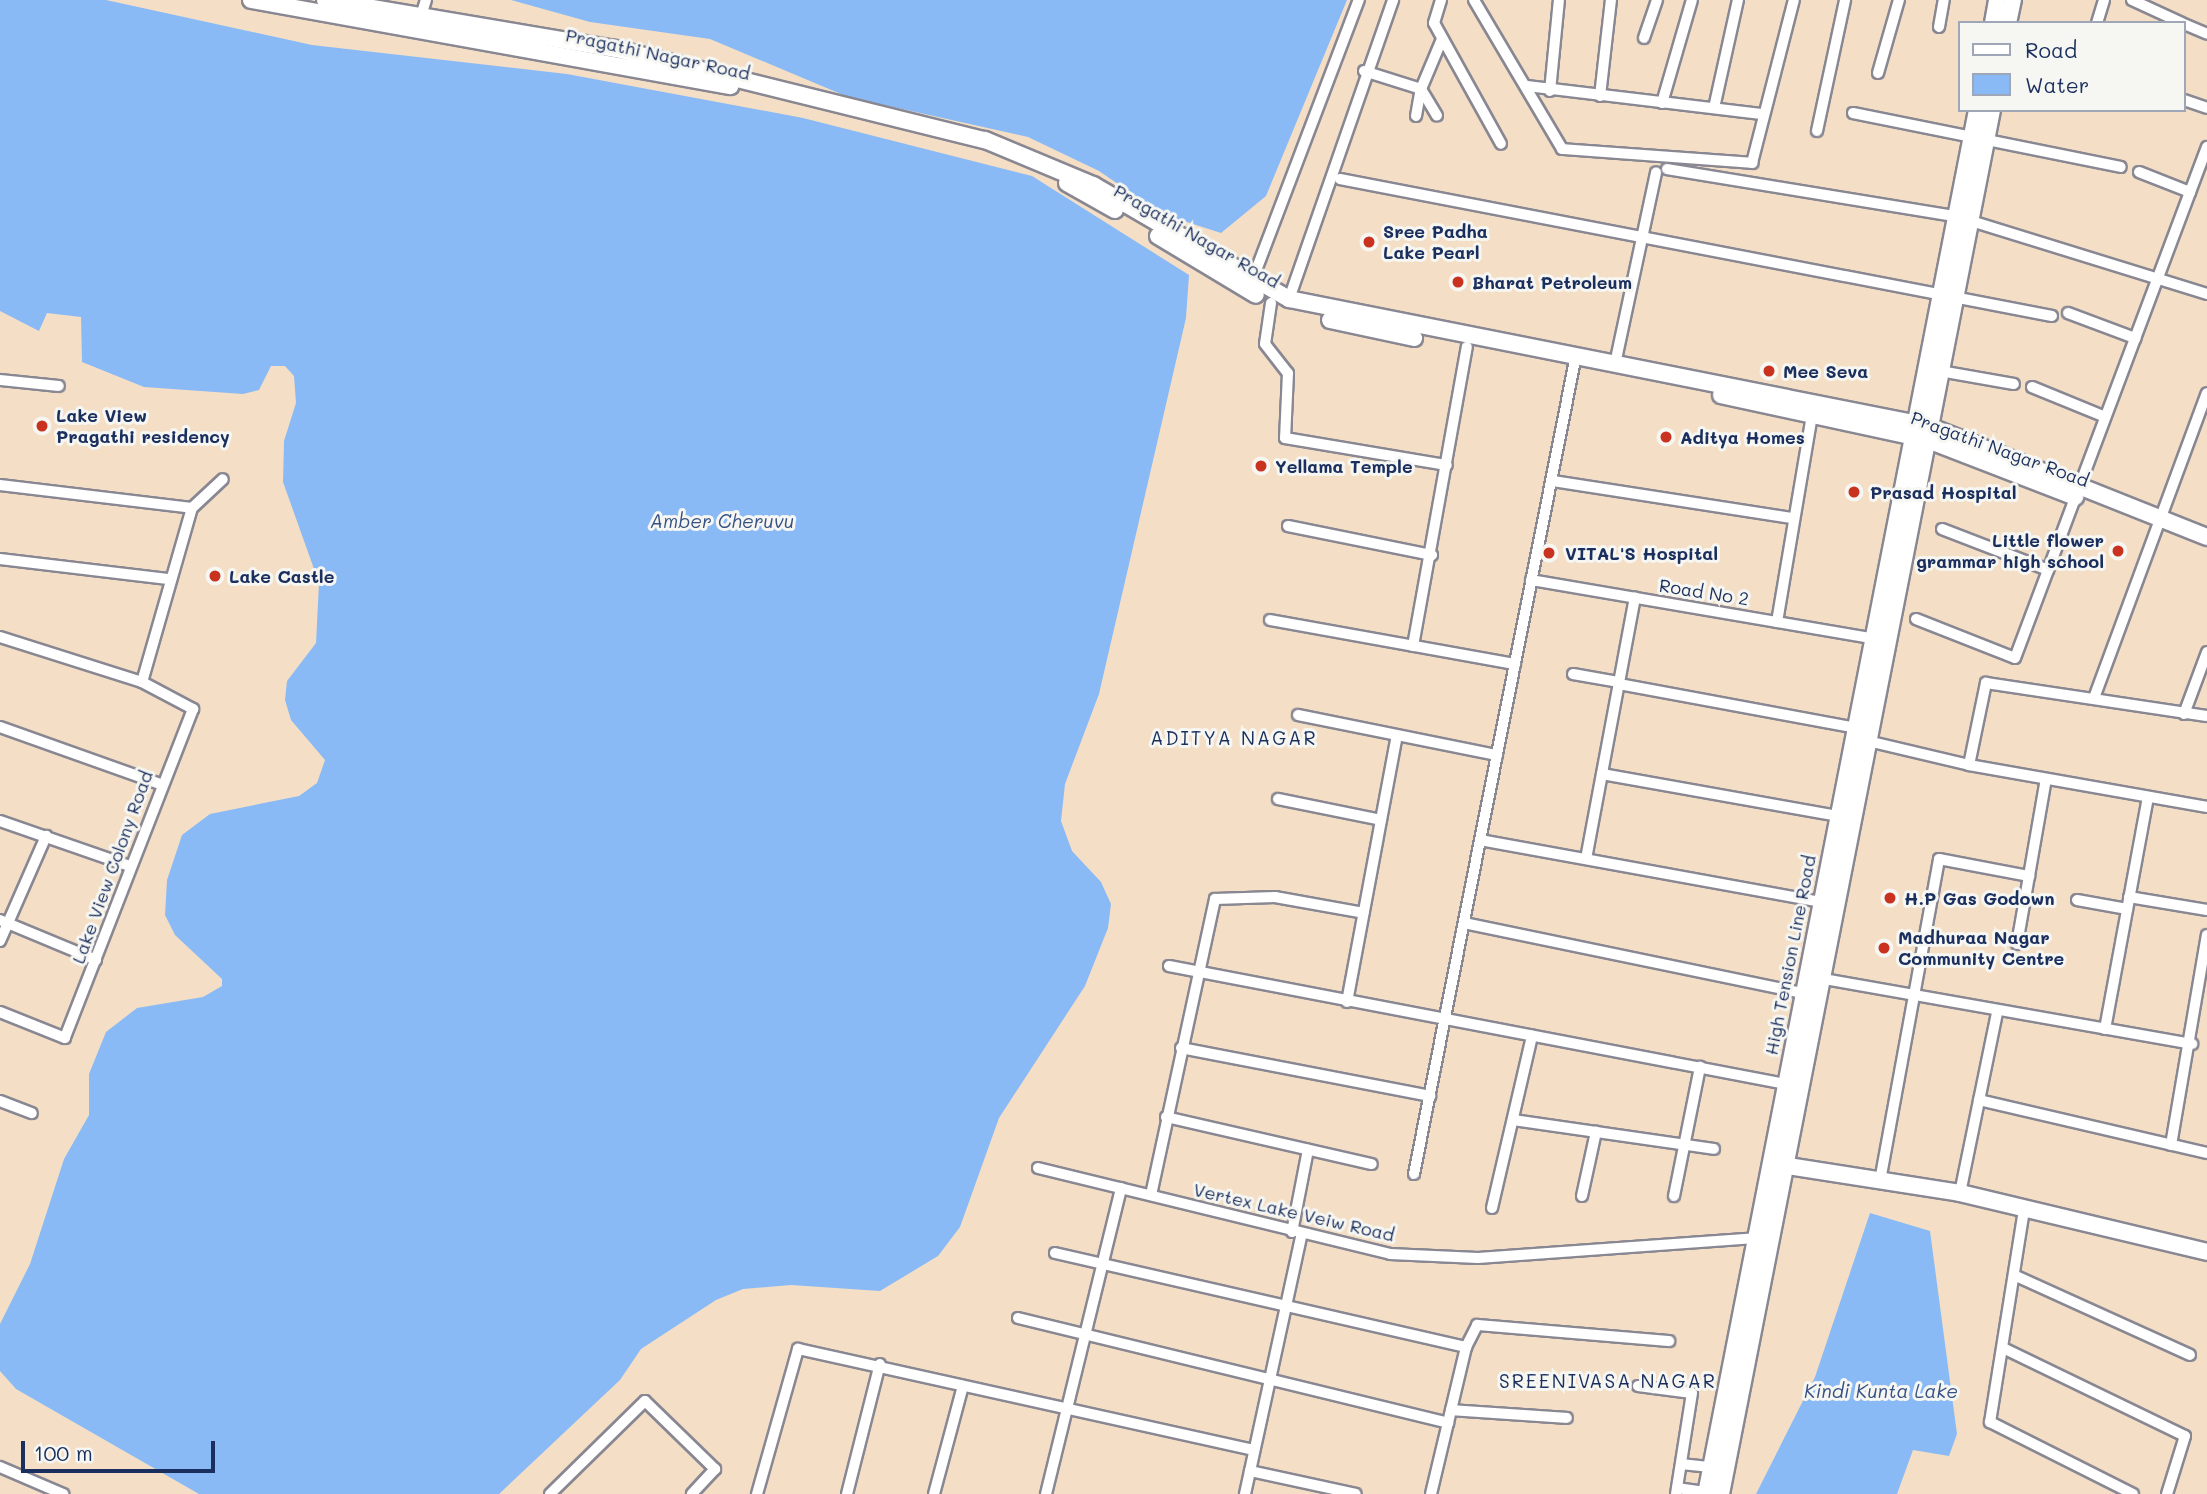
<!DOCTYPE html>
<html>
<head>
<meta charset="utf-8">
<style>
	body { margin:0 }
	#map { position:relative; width:2207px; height:1494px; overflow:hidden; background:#f4dfc6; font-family:Mali,sans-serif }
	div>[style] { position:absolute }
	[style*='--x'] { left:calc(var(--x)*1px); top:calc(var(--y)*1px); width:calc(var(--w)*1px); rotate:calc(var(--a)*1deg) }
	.water>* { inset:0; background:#89baf5 }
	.roads { filter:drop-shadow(2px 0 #888792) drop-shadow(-2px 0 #888792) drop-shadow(0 2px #888792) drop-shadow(0 -2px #888792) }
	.street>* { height:10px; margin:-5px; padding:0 5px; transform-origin:5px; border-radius:5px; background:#fff }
	.secondary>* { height:16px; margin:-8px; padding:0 8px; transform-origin:8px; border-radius:8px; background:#fff }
	.dots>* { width:19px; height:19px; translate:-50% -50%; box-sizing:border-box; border:4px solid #f6f6f2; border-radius:50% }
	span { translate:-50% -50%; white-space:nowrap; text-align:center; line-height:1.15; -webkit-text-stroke:6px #f6f6f2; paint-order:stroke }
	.street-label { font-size:18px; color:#1b2f5e }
	.poi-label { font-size:18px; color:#1b2f5e; font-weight:700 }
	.left { translate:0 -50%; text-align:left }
	.right { translate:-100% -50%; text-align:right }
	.water-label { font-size:19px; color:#365284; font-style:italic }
	.neighbourhood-label { font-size:19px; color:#1b2f5e; letter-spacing:2px }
	.legend { position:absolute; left:1958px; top:21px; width:228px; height:91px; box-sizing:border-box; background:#f6f6f2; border:2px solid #9ea6b7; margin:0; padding:9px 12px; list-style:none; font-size:21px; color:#1b2f5e }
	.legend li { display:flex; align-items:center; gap:14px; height:35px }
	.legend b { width:35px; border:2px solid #9ea6b7 }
	.scale { position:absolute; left:21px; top:1441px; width:194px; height:32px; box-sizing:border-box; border:4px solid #1b2f5e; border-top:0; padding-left:9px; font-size:21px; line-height:24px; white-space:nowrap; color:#1b2f5e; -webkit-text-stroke:5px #f6f6f2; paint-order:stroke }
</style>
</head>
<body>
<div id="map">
	<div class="water">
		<i style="clip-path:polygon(0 0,106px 0,312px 45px,567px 74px,803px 118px,1032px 176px,1189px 275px,1186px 318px,1099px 694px,1065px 784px,1061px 821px,1072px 851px,1101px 882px,1111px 904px,1108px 928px,1085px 986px,999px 1118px,960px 1227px,938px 1256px,880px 1291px,791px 1285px,743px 1289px,716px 1300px,641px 1349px,620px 1380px,499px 1494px,199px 1494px,16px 1389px,0 1371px,0 1324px,30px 1264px,64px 1159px,89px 1115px,89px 1074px,106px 1032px,137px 1008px,203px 997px,222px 986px,222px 979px,175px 935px,165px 915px,167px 880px,182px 835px,210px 814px,299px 796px,317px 783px,325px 760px,291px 720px,285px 700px,287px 681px,316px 643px,319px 583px,283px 482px,284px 441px,296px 403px,294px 376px,285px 366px,271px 366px,259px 390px,243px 394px,144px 387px,82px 362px,81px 317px,47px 313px,39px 331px,0 311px)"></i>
		<i style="clip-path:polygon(511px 0,1347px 0,1266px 196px,1221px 233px,1162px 214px,1099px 171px,1028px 137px,848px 97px,710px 39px,590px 22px)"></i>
		<i style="clip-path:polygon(1870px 1213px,1930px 1231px,1957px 1434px,1949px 1456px,1913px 1450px,1897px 1494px,1756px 1494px,1815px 1377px)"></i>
	</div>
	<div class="roads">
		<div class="street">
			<i style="--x:1441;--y:0;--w:24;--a:107"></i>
			<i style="--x:1434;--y:23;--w:138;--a:61"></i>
			<i style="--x:1474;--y:0;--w:173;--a:59.4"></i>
			<i style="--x:1562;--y:149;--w:191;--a:4.2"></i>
			<i style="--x:1752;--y:163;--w:168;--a:-75.6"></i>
			<i style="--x:2132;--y:0;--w:55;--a:24.7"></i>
			<i style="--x:421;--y:16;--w:17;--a:-73"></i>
			<i style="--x:2097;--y:23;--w:24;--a:-73"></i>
			<i style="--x:2184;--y:24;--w:25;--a:23"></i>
			<i style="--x:1939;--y:27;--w:27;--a:-80"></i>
			<i style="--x:1644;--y:38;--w:40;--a:-71.1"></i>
			<i style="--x:1364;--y:71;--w:60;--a:17.5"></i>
			<i style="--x:1421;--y:89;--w:54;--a:-67.2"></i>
			<i style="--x:1878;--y:73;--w:76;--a:-74"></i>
			<i style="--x:1527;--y:86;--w:238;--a:6.8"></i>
			<i style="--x:1421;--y:89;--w:31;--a:59"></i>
			<i style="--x:1550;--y:91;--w:91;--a:-84.4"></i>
			<i style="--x:1600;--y:96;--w:97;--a:-83.5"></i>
			<i style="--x:2184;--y:100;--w:24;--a:19"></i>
			<i style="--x:1662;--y:103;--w:107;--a:-73.8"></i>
			<i style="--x:1714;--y:108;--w:111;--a:-77.5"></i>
			<i style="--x:1853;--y:113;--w:273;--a:11.4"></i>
			<i style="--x:1416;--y:116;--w:27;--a:-80"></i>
			<i style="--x:1817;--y:131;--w:134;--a:-77.9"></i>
			<i style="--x:1667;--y:169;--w:292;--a:9.3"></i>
			<i style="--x:1955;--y:216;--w:264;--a:17.2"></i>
			<i style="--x:2139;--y:172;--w:55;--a:21.4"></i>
			<i style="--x:1340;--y:179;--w:725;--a:10.89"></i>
			<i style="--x:1252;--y:281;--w:301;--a:-69.2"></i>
			<i style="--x:1289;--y:299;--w:317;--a:-70.8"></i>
			<i style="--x:1271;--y:303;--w:41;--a:98.3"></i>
			<i style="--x:1265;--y:344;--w:37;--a:52"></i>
			<i style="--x:1288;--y:373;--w:65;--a:92.6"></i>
			<i style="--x:1285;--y:438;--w:164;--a:9.5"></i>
			<i style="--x:2068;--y:313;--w:72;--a:20.5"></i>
			<i style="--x:1615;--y:364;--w:196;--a:-77.9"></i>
			<i style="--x:1940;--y:371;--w:75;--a:10"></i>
			<i style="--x:0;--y:380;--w:59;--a:5.8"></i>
			<i style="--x:2032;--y:387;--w:79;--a:22.3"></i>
			<i style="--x:1553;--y:481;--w:243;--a:8.8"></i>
			<i style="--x:0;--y:485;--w:193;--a:6.8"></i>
			<i style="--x:1288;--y:526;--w:147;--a:11.4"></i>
			<i style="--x:1942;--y:529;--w:114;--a:21.1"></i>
			<i style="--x:0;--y:559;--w:169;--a:6.8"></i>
			<i style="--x:1531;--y:580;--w:346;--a:9.7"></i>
			<i style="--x:1916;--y:619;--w:106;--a:21.5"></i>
			<i style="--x:2015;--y:658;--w:546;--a:-69.41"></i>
			<i style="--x:1270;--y:620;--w:249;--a:10.2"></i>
			<i style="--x:1777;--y:622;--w:210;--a:-80.4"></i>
			<i style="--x:0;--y:637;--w:149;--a:17.6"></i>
			<i style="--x:142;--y:682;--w:58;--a:27.9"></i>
			<i style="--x:193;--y:709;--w:353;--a:111.3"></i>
			<i style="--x:65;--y:1038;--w:70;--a:-158.2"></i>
			<i style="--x:1413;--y:646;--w:304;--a:-79.8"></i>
			<i style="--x:1573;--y:674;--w:47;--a:9.9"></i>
			<i style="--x:142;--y:682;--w:181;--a:-74"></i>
			<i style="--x:192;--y:508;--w:42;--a:-43.1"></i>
			<i style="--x:1619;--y:684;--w:241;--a:10.5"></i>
			<i style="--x:1856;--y:728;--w:21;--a:41"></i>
			<i style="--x:1872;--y:742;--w:100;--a:13.3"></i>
			<i style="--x:1969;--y:765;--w:242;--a:10"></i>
			<i style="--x:2094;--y:698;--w:325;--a:-69.7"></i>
			<i style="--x:2184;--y:714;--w:66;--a:-69.6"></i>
			<i style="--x:1298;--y:715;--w:203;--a:11.4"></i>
			<i style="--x:0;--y:727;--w:170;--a:19.6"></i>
			<i style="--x:1969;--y:765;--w:84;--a:-78.3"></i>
			<i style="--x:1986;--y:683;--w:223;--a:8.5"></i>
			<i style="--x:1602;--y:774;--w:239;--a:10.1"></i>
			<i style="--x:1278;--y:799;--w:105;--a:11.5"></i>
			<i style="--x:0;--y:821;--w:138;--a:19.1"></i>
			<i style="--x:1480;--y:840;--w:346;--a:10.3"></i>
			<i style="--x:1586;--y:859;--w:266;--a:-79.4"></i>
			<i style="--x:2129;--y:897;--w:79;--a:9.5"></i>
			<i style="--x:2077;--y:900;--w:51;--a:10.2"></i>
			<i style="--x:0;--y:920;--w:104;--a:22.6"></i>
			<i style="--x:1464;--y:923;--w:346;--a:11.7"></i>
			<i style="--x:0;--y:941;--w:115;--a:-66.3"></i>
			<i style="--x:2017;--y:944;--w:69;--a:-80"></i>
			<i style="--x:1169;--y:966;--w:627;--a:10.84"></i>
			<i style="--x:1824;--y:979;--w:374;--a:10"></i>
			<i style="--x:1347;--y:1002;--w:271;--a:-79.4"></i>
			<i style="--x:2105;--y:1029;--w:236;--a:-79.5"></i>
			<i style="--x:1181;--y:1048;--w:254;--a:10.9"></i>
			<i style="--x:1979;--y:1100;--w:234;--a:13.1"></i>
			<i style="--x:0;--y:1101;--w:34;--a:21"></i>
			<i style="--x:1166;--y:1117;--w:211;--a:12.9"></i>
			<i style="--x:1513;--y:1120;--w:203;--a:8.2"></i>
			<i style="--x:2171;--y:1145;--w:213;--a:-80.3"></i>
			<i style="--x:1038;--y:1168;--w:362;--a:13.7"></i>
			<i style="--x:1390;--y:1254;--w:88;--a:2.6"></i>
			<i style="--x:1478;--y:1258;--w:278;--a:-4.1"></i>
			<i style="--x:1414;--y:1174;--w:825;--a:-78.81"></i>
			<i style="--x:1880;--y:1181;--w:327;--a:-79.6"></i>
			<i style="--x:1939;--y:859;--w:92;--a:10.7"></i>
			<i style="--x:2029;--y:876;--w:98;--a:-80.1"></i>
			<i style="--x:1960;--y:1193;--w:185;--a:-78.4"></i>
			<i style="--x:1151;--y:1195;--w:303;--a:-77.8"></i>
			<i style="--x:1215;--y:899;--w:60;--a:-1.9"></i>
			<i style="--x:1275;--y:897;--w:90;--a:10.2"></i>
			<i style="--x:1582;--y:1196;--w:66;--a:-77.7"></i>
			<i style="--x:1674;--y:1196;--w:132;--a:-78.6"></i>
			<i style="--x:1492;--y:1208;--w:177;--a:-76.9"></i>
			<i style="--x:2024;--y:1210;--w:215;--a:99.1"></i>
			<i style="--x:1990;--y:1422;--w:160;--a:26.7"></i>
			<i style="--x:1292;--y:1232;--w:84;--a:-79"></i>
			<i style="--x:1055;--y:1253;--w:422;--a:12.9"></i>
			<i style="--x:2016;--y:1276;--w:191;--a:24.4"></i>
			<i style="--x:1018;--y:1318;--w:443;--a:13.7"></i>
			<i style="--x:2003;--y:1348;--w:202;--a:25.8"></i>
			<i style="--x:2185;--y:1436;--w:61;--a:107.2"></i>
			<i style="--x:1638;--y:1386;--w:54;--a:7.4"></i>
			<i style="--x:1692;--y:1393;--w:102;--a:99"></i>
			<i style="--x:1451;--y:1410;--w:116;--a:3.9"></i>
			<i style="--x:1681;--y:1464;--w:30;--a:6"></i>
			<i style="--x:0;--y:1467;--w:69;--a:23.2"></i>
			<i style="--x:1250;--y:1471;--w:108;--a:12.2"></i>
			<i style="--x:1677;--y:1488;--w:30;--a:8"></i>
			<i style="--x:550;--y:1494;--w:133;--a:-44.4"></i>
			<i style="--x:645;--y:1401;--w:98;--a:44.2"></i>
			<i style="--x:715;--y:1469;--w:34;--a:133"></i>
			<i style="--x:757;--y:1494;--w:151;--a:-74.2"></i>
			<i style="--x:798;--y:1349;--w:467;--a:12.5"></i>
			<i style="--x:847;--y:1494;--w:134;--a:-75.8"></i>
			<i style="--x:934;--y:1494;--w:112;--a:-75"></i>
			<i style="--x:1046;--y:1494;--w:315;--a:-76.2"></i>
			<i style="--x:1245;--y:1494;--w:267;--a:-77.7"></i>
			<i style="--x:1431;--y:1494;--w:151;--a:-76.6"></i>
			<i style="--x:1466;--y:1347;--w:25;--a:-63"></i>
			<i style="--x:1477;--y:1325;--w:193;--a:4.8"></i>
		</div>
		<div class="secondary">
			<i style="--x:251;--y:0;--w:487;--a:10.2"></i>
			<i style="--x:325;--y:0;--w:295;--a:9.6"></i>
			<i style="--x:616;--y:49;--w:380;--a:13.9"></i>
			<i style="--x:985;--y:140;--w:117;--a:22.6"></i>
			<i style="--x:1093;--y:185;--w:227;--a:30.2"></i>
			<i style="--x:1289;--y:299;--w:651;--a:11.24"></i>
			<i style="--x:1928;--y:426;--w:300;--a:21.7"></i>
			<i style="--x:1993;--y:23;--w:23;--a:-80"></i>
			<i style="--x:2008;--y:23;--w:24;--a:-78"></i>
			<i style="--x:1067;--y:183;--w:55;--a:29.4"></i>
			<i style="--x:1158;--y:236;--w:114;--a:31"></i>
			<i style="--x:1330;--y:320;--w:86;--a:12.1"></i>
			<i style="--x:1721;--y:395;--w:209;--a:12.2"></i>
			<i style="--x:1925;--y:439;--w:161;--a:21.1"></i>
			<i style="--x:1788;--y:1166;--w:174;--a:8.9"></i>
			<i style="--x:1960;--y:1193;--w:254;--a:13.4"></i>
			<i style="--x:1706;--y:1494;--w:1410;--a:-78.92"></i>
			<i style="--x:1721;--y:1494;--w:1410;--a:-78.92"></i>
		</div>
	</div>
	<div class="dots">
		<i style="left:1369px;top:242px;background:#c8321e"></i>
		<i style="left:1458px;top:282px;background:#c8321e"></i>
		<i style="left:1769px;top:371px;background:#c8321e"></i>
		<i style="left:42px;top:426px;background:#c8321e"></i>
		<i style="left:1666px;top:437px;background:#c8321e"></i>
		<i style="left:1261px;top:466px;background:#c8321e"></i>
		<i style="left:1854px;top:492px;background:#c8321e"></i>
		<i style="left:2118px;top:551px;background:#c8321e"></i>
		<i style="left:1549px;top:553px;background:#c8321e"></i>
		<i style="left:215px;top:576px;background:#c8321e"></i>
		<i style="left:1890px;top:898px;background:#c8321e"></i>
		<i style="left:1884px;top:948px;background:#c8321e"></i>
	</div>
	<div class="street-label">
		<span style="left:658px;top:54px;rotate:12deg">Pragathi Nagar Road</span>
		<span style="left:1197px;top:236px;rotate:30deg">Pragathi Nagar Road</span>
		<span style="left:2000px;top:449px;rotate:20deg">Pragathi Nagar Road</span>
		<span style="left:1704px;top:592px;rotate:9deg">Road No 2</span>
		<span style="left:112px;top:867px;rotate:-70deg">Lake View Colony Road</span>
		<span style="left:1790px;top:955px;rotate:-79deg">High Tension Line Road</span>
		<span style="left:1294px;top:1212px;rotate:13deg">Vertex Lake Veiw Road</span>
	</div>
	<div class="poi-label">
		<span class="left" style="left:1383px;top:242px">Sree Padha<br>Lake Pearl</span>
		<span class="left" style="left:1472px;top:282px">Bharat Petroleum</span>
		<span class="left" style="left:1783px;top:371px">Mee Seva</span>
		<span class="left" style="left:56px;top:426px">Lake View<br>Pragathi residency</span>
		<span class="left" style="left:1680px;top:437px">Aditya Homes</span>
		<span class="left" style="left:1275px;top:466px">Yellama Temple</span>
		<span class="left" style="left:1870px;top:492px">Prasad Hospital</span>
		<span class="right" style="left:2104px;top:551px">Little flower<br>grammar high school</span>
		<span class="left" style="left:1565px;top:553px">VITAL'S Hospital</span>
		<span class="left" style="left:229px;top:576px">Lake Castle</span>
		<span class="left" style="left:1904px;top:898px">H.P Gas Godown</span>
		<span class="left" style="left:1898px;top:948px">Madhuraa Nagar<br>Community Centre</span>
	</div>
	<div class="water-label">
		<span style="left:722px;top:521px">Amber Cheruvu</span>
		<span style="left:1881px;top:1391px">Kindi Kunta Lake</span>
	</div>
	<div class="neighbourhood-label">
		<span style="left:1234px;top:738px">ADITYA NAGAR</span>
		<span style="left:1608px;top:1381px">SREENIVASA NAGAR</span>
	</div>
	<ul class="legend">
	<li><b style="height:9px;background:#fff"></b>Road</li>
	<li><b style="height:19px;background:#89baf5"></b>Water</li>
	</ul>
	<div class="scale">100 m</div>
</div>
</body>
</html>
